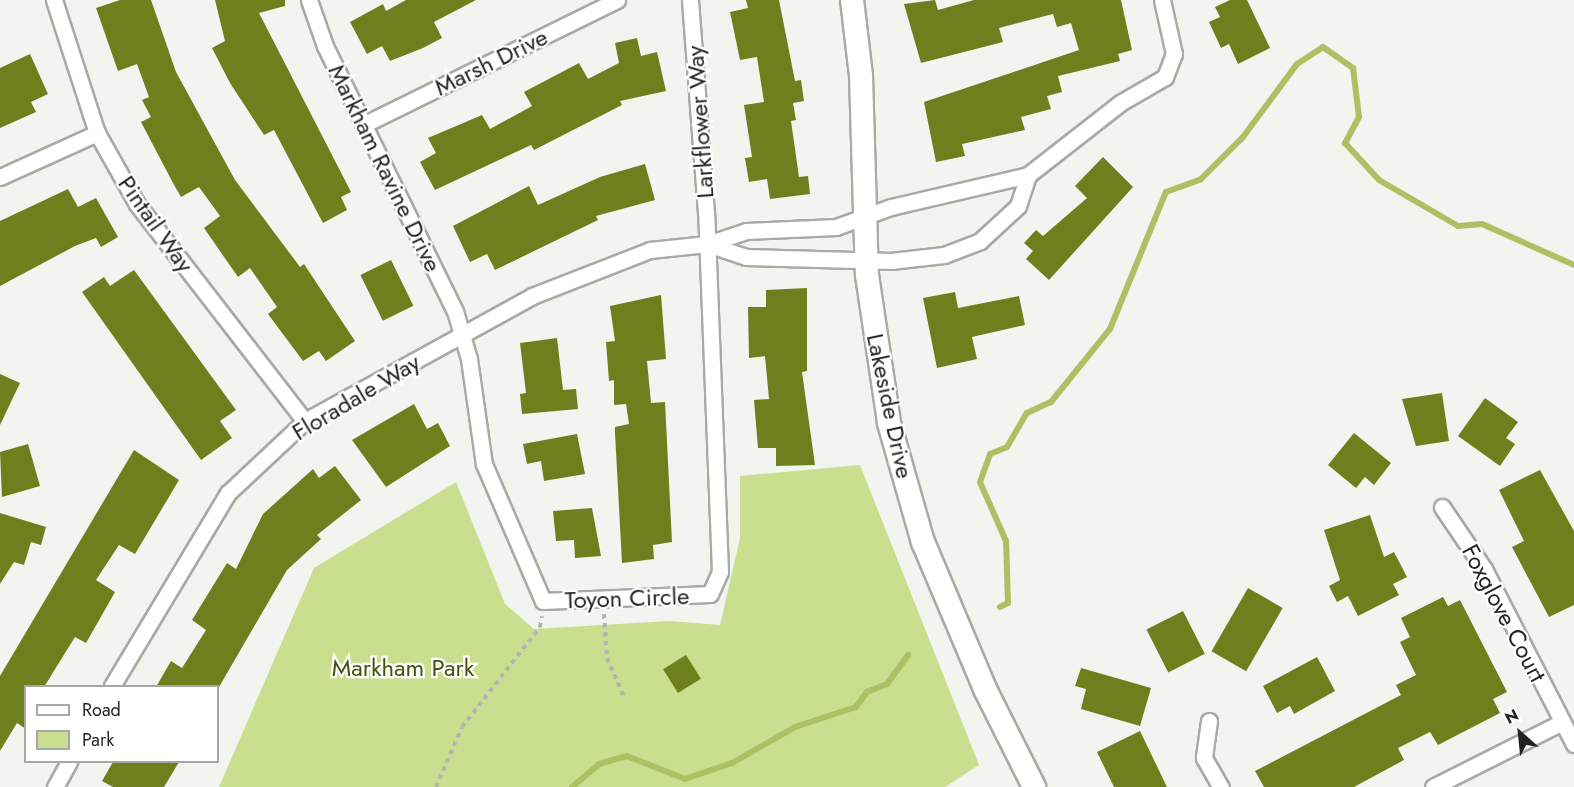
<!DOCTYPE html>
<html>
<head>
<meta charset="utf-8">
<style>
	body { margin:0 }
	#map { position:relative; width:1574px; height:787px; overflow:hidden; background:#f2f4ef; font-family:Jost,sans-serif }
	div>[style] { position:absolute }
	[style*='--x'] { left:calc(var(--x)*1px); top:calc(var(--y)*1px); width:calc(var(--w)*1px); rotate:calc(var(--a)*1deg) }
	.green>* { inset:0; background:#c9de8e }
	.stream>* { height:6px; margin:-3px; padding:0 3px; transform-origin:3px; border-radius:3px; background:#abc164 }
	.building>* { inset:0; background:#6c801e; transform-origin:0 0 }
	.path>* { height:4px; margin-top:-2px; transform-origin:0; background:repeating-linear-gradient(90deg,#b2b4b0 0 4.5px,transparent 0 9px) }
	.roads { filter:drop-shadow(2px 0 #a8aaa5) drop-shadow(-2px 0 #a8aaa5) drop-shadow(0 2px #a8aaa5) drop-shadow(0 -2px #a8aaa5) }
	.street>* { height:15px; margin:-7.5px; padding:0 7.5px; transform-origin:7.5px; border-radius:7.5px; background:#fff }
	.secondary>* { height:22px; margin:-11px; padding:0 11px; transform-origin:11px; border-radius:11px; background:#fff }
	span { translate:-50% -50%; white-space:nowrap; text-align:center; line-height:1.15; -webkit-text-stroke:4.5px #fff; paint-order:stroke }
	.street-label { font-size:24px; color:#232422 }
	.park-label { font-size:24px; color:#44520c }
	.legend { position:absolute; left:24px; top:685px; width:195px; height:78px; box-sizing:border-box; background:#fff; border:2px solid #a7a7a7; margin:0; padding:8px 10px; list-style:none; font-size:18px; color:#232422 }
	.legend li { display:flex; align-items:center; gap:12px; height:30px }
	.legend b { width:30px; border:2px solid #a7a7a7 }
	.north { position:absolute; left:1490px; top:703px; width:60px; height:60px; -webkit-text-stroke:4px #fff; paint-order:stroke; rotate:333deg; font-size:16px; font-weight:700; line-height:24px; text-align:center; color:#232422 }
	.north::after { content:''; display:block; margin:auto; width:21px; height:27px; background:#232422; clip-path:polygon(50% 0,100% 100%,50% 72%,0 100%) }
</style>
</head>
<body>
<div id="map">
	<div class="green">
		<i style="clip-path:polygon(860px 465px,979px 765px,945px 787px,219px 787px,314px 568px,456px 482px,505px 604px,534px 629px,670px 621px,720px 625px,740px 538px,740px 476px)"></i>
	</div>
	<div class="stream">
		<i style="--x:1000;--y:607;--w:9;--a:-27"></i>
		<i style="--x:1008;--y:603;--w:62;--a:-91.8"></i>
		<i style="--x:1006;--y:541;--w:64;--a:-113.8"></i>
		<i style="--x:980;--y:482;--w:30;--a:-70"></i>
		<i style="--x:990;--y:454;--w:18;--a:-22"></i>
		<i style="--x:1007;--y:447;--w:39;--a:-60"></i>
		<i style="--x:1027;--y:413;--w:26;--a:-25"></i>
		<i style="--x:1051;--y:402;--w:94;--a:-51.1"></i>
		<i style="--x:1110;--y:329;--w:148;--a:-67.8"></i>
		<i style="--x:1166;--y:192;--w:37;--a:-20"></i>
		<i style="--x:1201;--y:179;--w:59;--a:-45"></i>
		<i style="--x:1243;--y:137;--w:91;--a:-53.5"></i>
		<i style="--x:1297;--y:64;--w:31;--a:-33"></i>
		<i style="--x:1323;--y:47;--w:37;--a:35"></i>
		<i style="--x:1353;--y:68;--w:49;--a:83"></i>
		<i style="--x:1359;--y:117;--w:30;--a:118"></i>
		<i style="--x:1345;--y:143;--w:50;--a:47.4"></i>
		<i style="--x:1379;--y:180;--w:91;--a:30.2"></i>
		<i style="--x:1458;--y:226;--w:24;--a:-5"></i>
		<i style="--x:1482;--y:224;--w:101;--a:24"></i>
		<i style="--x:572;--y:787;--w:35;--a:-40"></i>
		<i style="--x:599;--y:764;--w:29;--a:-16"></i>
		<i style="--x:627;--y:756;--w:62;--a:21.6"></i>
		<i style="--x:685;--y:779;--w:50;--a:-18.8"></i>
		<i style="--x:732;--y:763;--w:73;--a:-29.7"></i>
		<i style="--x:795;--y:727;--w:64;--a:-18.2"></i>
		<i style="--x:856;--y:707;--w:19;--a:-54"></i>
		<i style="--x:867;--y:692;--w:22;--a:-22"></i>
		<i style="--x:887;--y:684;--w:36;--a:-54"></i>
	</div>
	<div class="building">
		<i style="clip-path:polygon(120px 0,151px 0,176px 72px,235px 180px,300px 267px,304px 264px,355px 341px,326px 361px,319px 351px,303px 361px,268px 314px,277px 307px,250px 268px,238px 277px,204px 228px,220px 216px,199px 187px,181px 197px,173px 183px,141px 122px,151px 117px,142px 100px,149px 97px,137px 64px,118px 71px,96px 8px)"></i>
		<i style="clip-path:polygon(215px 0,285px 0,285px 6px,259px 13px,351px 192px,341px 197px,347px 210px,323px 223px,274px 130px,264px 135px,230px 83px,212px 48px,225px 41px)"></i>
		<i style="clip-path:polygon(406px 0,476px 0,434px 22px,442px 38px,423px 48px,390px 61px,382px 46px,367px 54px,350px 22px,383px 4px,386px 11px)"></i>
		<i style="clip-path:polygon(746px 0,779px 0,795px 81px,801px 80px,804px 101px,793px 103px,796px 120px,791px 121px,799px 177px,808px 176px,810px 194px,770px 199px,767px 179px,749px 182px,745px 158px,752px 157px,744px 105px,764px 102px,757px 57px,740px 60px,730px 12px,748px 8px)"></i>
		<i style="clip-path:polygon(935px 0,938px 10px,974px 0,1121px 0,1132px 50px,1118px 54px,1120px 61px,1058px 76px,1062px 92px,1047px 96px,1051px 109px,1021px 117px,1025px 130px,962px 144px,965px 156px,936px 162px,924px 102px,1079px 50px,1071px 23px,1057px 27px,1053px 14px,999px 28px,1003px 42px,921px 63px,904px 4px)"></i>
		<i style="clip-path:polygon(1230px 0,1247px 0,1270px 48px,1238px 64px,1229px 44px,1221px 48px,1209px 22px,1220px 17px,1215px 7px)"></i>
		<i style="clip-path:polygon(637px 38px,641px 56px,657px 52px,666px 91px,620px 101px,622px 105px,534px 150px,531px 145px,435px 190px,420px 162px,436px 153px,428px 138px,482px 115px,490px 129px,532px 106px,524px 92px,579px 63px,588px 79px,619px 63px,615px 43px)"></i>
		<i style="clip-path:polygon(30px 54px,48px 94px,31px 102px,36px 112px,0 128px,0 68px)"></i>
		<i style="clip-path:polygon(1103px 157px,1133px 187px,1049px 280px,1026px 259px,1033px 251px,1024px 243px,1036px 230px,1043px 236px,1087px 198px,1075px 186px)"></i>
		<i style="clip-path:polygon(645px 164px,655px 200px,596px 216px,598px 220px,495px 270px,487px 254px,470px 262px,453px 226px,529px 186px,538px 205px,600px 177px)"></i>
		<i style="clip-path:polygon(68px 189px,78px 207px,96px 198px,118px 237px,101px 247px,96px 238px,75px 246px,0 286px,0 221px)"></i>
		<i style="left:391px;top:260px;width:51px;height:34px;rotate:64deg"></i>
		<i style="clip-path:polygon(134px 270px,236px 410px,220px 421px,232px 438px,201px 460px,82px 292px,104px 277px,110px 286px)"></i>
		<i style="clip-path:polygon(807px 288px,807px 371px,802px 372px,815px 465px,776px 466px,776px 448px,758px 448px,754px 400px,769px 399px,765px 356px,749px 358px,748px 307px,766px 307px,766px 290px)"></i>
		<i style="clip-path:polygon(955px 292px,958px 308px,1019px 296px,1025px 325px,972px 337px,977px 359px,937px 368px,923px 298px)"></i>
		<i style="clip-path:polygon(661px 295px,666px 359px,647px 361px,651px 403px,665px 402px,672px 542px,653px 545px,654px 559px,622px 563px,615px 433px,615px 427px,629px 424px,626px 404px,614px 405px,614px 380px,609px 381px,606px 342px,615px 341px,610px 306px)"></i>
		<i style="clip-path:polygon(557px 338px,563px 390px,576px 389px,578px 409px,522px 414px,520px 394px,526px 393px,520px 343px)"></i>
		<i style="clip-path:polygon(0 374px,20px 383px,0 425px)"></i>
		<i style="clip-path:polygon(1442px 393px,1449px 441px,1416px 446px,1402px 399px)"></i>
		<i style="clip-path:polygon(1485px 398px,1518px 422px,1506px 438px,1515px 444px,1500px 466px,1458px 436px)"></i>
		<i style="clip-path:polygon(414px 404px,427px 429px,438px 423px,450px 446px,386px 487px,352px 440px)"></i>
		<i style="clip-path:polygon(1354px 433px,1391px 463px,1374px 485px,1365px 477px,1356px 488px,1328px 465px)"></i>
		<i style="clip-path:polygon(577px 434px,585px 474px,544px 481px,541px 461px,527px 464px,523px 444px)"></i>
		<i style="clip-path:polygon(28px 444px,40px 486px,2px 497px,0 452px)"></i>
		<i style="clip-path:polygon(134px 450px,179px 480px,135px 554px,119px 545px,96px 580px,115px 592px,98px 622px,86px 643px,75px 637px,44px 687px,26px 687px,26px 729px,17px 723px,0 751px,0 676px)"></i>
		<i style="clip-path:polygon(335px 466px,361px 500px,317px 535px,321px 539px,287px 570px,219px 687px,156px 687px,171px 661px,182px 668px,206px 630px,192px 620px,227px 563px,236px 569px,263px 514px,313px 469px,319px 478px)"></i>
		<i style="clip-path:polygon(1540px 470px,1574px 531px,1574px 605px,1549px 617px,1512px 547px,1524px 541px,1499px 490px)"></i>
		<i style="clip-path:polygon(592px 508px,601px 556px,575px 558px,574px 540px,556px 541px,553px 511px)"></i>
		<i style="clip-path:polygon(0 513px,46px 527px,41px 545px,31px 542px,24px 565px,14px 562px,0 584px)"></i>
		<i style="clip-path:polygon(1370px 515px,1384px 557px,1394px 552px,1407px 577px,1393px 584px,1399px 595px,1358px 616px,1348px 596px,1337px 602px,1329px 586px,1340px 580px,1324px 530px)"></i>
		<i style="left:1248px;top:588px;width:40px;height:73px;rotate:30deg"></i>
		<i style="clip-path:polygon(1443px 597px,1448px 606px,1460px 600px,1507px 692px,1493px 699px,1500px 713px,1438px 745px,1430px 732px,1398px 748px,1404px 760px,1354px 787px,1264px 787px,1255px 771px,1401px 695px,1396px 685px,1416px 675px,1400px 642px,1410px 637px,1401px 618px)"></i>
		<i style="left:1183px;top:611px;width:48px;height:41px;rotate:63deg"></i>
		<i style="left:686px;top:655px;width:28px;height:27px;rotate:58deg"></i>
		<i style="clip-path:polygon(1317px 657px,1335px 691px,1294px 714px,1290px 706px,1277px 713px,1263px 686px)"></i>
		<i style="clip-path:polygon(1081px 668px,1151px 688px,1140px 726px,1081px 709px,1086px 689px,1075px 686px)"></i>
		<i style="clip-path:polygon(1140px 731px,1167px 787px,1114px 787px,1097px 752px)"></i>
		<i style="clip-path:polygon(113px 762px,179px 762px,164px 787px,113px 787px,102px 781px)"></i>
	</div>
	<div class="path">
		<i style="--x:604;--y:614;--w:44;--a:86.1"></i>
		<i style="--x:607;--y:658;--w:43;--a:66.4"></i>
		<i style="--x:436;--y:787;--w:65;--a:-66.6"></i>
		<i style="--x:462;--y:727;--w:127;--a:-52"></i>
		<i style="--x:540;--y:627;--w:11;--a:-80"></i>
	</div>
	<div class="roads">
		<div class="street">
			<i style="--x:54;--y:0;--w:140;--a:72.1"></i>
			<i style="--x:97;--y:133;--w:81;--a:60.6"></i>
			<i style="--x:137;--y:204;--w:274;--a:52.3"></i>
			<i style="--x:309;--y:0;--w:49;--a:70.8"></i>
			<i style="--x:325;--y:46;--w:295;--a:63.9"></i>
			<i style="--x:455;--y:311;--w:50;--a:73.7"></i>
			<i style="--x:469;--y:359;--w:106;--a:81.9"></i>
			<i style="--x:484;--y:464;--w:149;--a:66.7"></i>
			<i style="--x:543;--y:601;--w:167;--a:-2.4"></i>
			<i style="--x:710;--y:594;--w:24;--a:-66"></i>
			<i style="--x:720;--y:572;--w:359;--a:-92.2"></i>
			<i style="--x:706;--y:213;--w:214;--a:-94.3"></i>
			<i style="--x:365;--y:124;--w:281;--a:-26.2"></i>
			<i style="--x:0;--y:177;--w:107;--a:-24.4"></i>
			<i style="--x:707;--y:244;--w:41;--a:18.4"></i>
			<i style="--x:746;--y:257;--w:145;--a:1.6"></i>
			<i style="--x:891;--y:261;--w:53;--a:-6.5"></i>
			<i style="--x:944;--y:255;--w:39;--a:-21"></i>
			<i style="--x:980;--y:241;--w:52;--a:-42.6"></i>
			<i style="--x:1018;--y:206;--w:33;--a:-72"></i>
			<i style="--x:1442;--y:507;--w:75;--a:55.9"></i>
			<i style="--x:1484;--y:569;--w:197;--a:62.8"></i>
			<i style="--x:112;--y:686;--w:225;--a:-59"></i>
			<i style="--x:228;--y:493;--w:105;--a:-43.1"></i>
			<i style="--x:305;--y:421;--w:259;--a:-28.8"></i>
			<i style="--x:532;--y:296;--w:127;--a:-21.3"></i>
			<i style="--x:650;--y:250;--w:57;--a:-6"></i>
			<i style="--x:707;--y:244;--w:41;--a:-18.4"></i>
			<i style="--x:746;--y:231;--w:90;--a:-2.5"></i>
			<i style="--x:836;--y:227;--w:59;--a:-20"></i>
			<i style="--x:891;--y:207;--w:141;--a:-13.1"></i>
			<i style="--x:1028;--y:175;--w:117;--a:-38"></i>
			<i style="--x:1120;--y:103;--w:52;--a:-30"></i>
			<i style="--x:1165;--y:77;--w:25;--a:-69"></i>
			<i style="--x:1174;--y:54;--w:55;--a:-102.5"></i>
			<i style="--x:1209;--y:721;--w:37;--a:98"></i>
			<i style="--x:1204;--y:758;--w:34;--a:60"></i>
			<i style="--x:55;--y:787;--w:29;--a:-61"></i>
			<i style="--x:1433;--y:787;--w:144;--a:-26.7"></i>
		</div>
		<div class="secondary">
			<i style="--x:852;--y:0;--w:77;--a:83.2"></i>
			<i style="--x:861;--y:76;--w:199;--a:88.3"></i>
			<i style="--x:867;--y:275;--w:150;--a:81.5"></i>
			<i style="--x:889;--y:423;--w:124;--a:74.1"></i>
			<i style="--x:923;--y:542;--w:160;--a:67.1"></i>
			<i style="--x:985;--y:689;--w:110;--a:63.4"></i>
		</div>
	</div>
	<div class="street-label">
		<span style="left:491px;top:62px;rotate:-26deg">Marsh Drive</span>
		<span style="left:700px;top:122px;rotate:-94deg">Larkflower Way</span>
		<span style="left:385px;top:168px;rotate:64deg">Markham Ravine Drive</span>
		<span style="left:156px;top:224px;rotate:55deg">Pintail Way</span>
		<span style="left:356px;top:397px;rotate:-31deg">Floradale Way</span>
		<span style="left:890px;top:406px;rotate:78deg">Lakeside Drive</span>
		<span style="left:627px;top:598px;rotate:-2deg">Toyon Circle</span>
		<span style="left:1504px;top:613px;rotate:62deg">Foxglove Court</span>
	</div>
	<div class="park-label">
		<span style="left:403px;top:668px">Markham Park</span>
	</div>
	<ul class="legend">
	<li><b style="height:8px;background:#fff"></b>Road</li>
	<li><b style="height:16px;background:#c9de8e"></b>Park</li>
	</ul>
	<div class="north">N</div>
</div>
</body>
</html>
